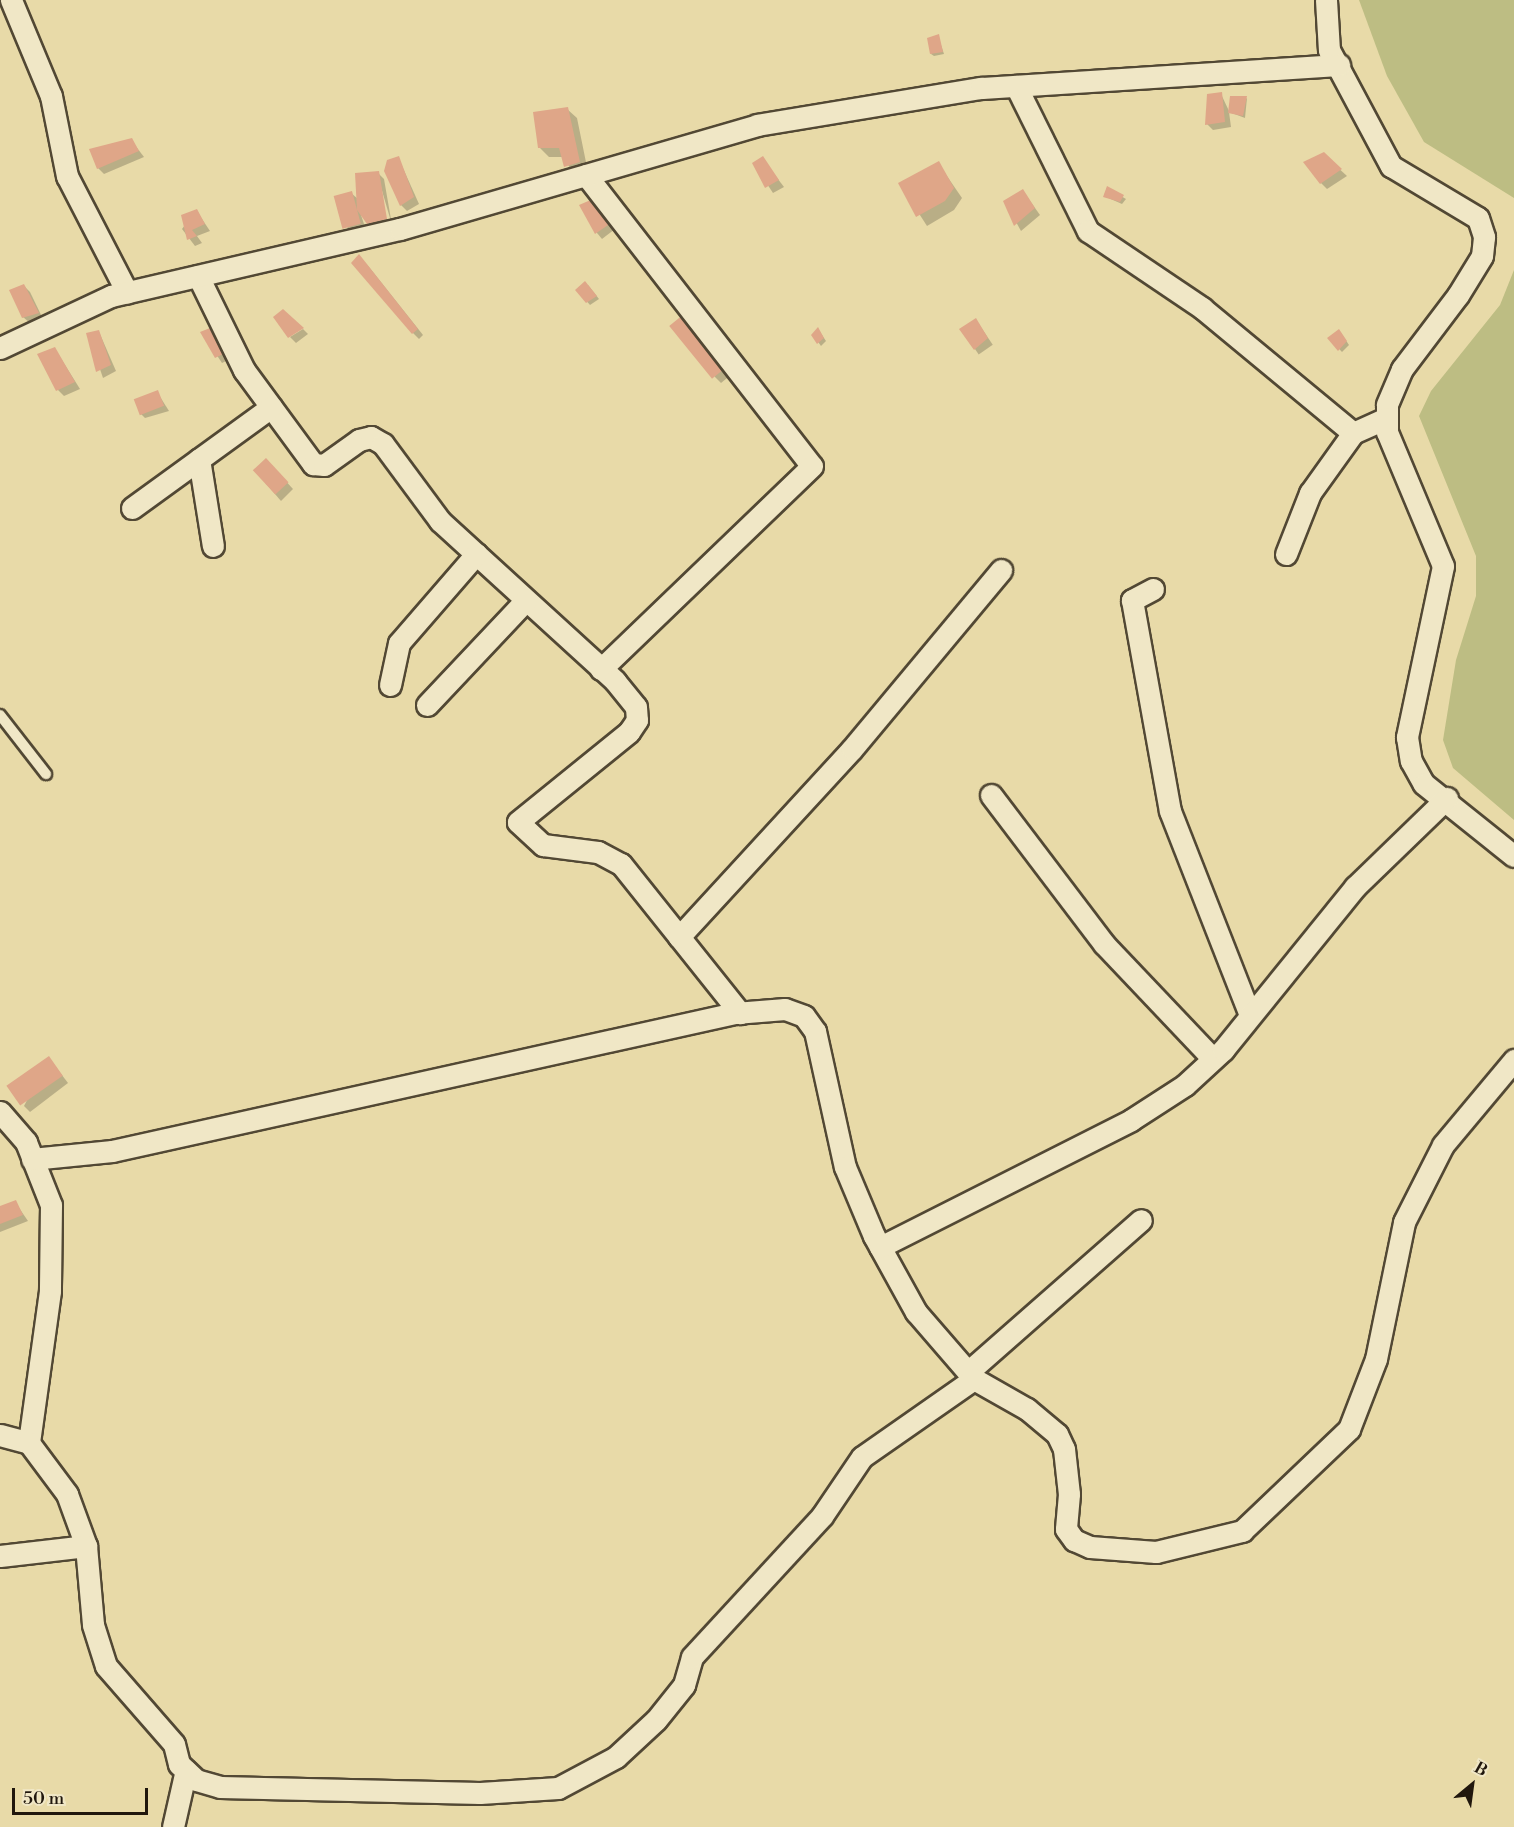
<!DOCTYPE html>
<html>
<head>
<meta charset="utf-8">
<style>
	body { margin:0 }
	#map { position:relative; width:1514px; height:1827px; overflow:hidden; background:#e8daa8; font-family:"Libre Bodoni",serif }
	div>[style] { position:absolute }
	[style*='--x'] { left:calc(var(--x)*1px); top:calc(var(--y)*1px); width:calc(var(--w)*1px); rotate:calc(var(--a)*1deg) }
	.green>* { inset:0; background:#bdbd83 }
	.shadow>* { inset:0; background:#0003; transform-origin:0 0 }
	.building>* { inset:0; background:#dfa688; transform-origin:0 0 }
	.roads { filter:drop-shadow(2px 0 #524834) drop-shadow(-2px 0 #524834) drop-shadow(0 2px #524834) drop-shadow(0 -2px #524834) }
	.service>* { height:10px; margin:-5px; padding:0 5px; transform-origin:5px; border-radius:5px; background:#f0e7c6 }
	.minor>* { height:21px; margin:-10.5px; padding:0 10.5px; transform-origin:10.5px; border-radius:10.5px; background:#f0e7c6 }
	span { translate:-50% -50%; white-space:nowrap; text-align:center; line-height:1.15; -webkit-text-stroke:6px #f0e7c6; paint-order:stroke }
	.north { position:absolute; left:1442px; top:1755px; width:60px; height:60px; -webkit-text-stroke:4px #f0e7c6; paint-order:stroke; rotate:29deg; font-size:16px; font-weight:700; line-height:24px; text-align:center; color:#20170d }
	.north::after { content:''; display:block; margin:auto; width:21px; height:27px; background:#20170d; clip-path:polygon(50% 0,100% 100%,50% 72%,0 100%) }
	.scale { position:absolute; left:12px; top:1788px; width:136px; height:27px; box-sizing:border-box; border:3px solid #20170d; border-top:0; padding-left:8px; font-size:18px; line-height:21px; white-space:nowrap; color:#20170d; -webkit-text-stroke:4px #f0e7c6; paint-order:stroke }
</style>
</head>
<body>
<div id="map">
	<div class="green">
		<i style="clip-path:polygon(1359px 0,1514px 0,1514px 198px,1424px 142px,1387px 76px)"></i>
		<i style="clip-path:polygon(1514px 270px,1514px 820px,1453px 768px,1443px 740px,1456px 660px,1476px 596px,1476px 556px,1419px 416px,1431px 391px,1500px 305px)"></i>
	</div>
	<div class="shadow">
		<i style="clip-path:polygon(938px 36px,944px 54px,934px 56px,931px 54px)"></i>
		<i style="clip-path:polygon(1221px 94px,1229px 111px,1247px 98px,1245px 118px,1229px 112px,1231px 127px,1213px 130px,1207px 124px)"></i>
		<i style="clip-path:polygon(567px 109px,577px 118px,588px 172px,575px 176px,563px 157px,549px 157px,540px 148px)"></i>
		<i style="clip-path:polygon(131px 140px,144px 157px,104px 174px,98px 168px)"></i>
		<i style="clip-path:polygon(1323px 154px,1347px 176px,1327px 189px,1321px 183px)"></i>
		<i style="clip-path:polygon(398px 157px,419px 204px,407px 211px,401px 205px)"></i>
		<i style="clip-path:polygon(762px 158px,784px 187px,773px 193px,754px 164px)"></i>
		<i style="clip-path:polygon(938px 163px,962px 198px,954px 210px,927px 226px,900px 184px)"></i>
		<i style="clip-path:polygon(378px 173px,384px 179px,392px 225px,378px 177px,387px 226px,374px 229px,361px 215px,366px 230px,353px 233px,347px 227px,351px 193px,358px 199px)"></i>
		<i style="clip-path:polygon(1107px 188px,1126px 199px,1122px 204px,1104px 196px)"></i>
		<i style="clip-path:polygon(1023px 191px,1040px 215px,1021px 231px,1005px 202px)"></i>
		<i style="clip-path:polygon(593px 201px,615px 229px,602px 239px,597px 233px)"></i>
		<i style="clip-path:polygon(196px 210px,210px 231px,197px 236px,202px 243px,195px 246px,182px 229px)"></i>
		<i style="clip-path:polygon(365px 262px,423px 335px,419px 339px,413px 333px)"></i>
		<i style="clip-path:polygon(588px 285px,599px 299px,590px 305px,577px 290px)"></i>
		<i style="clip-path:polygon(24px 286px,30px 292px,43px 319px,30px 323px,23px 317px)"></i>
		<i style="left:976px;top:320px;width:30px;height:17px;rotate:56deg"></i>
		<i style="clip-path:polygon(689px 322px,732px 374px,721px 383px,715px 377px)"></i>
		<i style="clip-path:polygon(303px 329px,308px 334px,296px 343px,290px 337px)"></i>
		<i style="clip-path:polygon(99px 332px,116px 371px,103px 378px,88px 334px)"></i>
		<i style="clip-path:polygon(820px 332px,826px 341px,821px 346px,813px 335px)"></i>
		<i style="clip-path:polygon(202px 333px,232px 358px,222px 363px)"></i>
		<i style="clip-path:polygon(1341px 333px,1349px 345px,1342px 352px,1329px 338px)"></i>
		<i style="clip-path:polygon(55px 349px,80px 389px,64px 396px,58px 390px)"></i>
		<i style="clip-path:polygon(157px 392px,169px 411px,145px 418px,139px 412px)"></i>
		<i style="clip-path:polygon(272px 466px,293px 489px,281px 501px,255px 471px)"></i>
		<i style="clip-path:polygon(49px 1058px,68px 1083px,30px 1112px,24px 1106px)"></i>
		<i style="clip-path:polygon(15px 1202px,28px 1221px,0 1232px,0 1208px)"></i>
	</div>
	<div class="building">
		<i style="clip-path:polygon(939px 34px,943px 52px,930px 54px,927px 38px)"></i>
		<i style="clip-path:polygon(1222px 92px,1225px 122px,1205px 125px,1207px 94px)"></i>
		<i style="clip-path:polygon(1230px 96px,1247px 96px,1243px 116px,1228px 113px)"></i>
		<i style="clip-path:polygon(568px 107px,580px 162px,564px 167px,559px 148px,538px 148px,533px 112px)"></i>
		<i style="clip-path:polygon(132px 138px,139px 151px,97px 169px,89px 149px)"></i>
		<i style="clip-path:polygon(1324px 152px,1342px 169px,1320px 184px,1303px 162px)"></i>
		<i style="clip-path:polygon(399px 156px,414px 197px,400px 206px,384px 171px,387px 160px)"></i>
		<i style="clip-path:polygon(763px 156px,779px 180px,765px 188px,752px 163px)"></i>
		<i style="clip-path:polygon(939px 161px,954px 188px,945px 201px,916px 217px,898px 183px)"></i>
		<i style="clip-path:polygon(379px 171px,387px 219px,367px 224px,357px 210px,355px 173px)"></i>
		<i style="clip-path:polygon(1107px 186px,1124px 195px,1120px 202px,1103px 197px)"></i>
		<i style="clip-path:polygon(1023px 189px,1035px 208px,1014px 226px,1003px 201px)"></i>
		<i style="left:352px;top:191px;width:34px;height:19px;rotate:75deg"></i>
		<i style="clip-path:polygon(593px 199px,611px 223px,595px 234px,579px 205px)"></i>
		<i style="clip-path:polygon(197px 209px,205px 224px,192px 230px,197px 236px,187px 240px,181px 215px)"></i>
		<i style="clip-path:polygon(359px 254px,418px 329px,412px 334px,351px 263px)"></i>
		<i style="clip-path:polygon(585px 281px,597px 296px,586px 303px,575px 290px)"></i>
		<i style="clip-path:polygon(24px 284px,39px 313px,22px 318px,9px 290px)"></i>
		<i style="clip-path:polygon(283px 309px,304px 328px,288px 338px,273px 317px)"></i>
		<i style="left:684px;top:314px;width:68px;height:19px;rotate:51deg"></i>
		<i style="clip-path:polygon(976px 318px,988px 338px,974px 350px,959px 329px)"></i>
		<i style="clip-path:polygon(215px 326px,227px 352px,215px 358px,200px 332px)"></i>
		<i style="clip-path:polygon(818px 327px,824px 338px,817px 344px,811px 335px)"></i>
		<i style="clip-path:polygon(1339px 329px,1347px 341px,1338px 351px,1327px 338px)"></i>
		<i style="clip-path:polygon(99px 330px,111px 365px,96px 372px,86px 333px)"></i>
		<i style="clip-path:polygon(55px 347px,75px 382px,56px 391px,37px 354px)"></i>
		<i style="left:158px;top:390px;width:17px;height:26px;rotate:69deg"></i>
		<i style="left:266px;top:458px;width:33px;height:18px;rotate:47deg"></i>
		<i style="left:49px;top:1056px;width:24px;height:52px;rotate:55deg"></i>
		<i style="clip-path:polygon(16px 1200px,23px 1215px,0 1224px,0 1206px)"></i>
	</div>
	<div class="roads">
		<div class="service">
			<i style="--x:0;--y:715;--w:75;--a:52.1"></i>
		</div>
		<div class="minor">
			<i style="--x:11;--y:0;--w:104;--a:67.4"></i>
			<i style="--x:51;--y:96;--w:82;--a:78.7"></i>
			<i style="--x:67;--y:176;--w:131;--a:62.7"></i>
			<i style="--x:1326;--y:0;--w:50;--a:86.6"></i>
			<i style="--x:1329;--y:50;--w:132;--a:61.9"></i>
			<i style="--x:1391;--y:166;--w:101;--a:30.9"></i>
			<i style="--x:1478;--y:218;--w:20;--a:72"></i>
			<i style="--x:1484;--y:237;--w:19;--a:96"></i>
			<i style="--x:1482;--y:256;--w:46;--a:121.6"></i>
			<i style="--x:1458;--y:295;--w:93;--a:127.1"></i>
			<i style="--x:1402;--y:369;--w:39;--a:113"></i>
			<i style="--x:1387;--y:405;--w:27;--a:90"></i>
			<i style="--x:1387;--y:432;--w:145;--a:67.3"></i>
			<i style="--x:1443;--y:566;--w:175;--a:101.9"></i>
			<i style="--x:1407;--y:737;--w:24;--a:81"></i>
			<i style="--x:1411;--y:761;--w:26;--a:61"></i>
			<i style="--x:1424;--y:784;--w:115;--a:38.7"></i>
			<i style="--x:1016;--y:86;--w:162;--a:63.6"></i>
			<i style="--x:1088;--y:231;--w:138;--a:34"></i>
			<i style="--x:1202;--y:308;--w:196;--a:39.6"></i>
			<i style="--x:1353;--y:433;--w:37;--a:-24"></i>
			<i style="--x:586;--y:175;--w:368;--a:52.2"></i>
			<i style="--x:812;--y:466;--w:293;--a:136.1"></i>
			<i style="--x:198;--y:276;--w:105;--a:63.9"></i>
			<i style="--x:244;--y:370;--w:117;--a:53.7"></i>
			<i style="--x:313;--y:464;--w:11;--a:5"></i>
			<i style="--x:324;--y:465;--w:43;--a:-35.5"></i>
			<i style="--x:359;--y:440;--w:12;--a:-14"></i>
			<i style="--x:371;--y:437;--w:14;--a:30"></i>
			<i style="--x:383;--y:444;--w:96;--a:53.5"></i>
			<i style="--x:440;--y:521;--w:237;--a:42.4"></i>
			<i style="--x:615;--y:681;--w:33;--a:51"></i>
			<i style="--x:636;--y:707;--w:13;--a:86"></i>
			<i style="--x:637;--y:720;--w:14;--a:124"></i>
			<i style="--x:629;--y:732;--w:143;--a:141"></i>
			<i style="--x:518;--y:822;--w:34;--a:43"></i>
			<i style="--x:543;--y:845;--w:55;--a:7.3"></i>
			<i style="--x:598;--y:852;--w:26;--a:28"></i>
			<i style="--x:621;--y:864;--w:191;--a:51.4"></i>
			<i style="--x:0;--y:348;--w:123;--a:-25.1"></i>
			<i style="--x:111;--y:296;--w:297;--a:-13.1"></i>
			<i style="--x:400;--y:229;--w:372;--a:-16.2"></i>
			<i style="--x:757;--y:125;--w:227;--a:-9.4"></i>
			<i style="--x:981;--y:88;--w:359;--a:-3.7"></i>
			<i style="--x:199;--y:459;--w:88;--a:80.9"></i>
			<i style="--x:132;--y:508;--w:172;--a:-36"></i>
			<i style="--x:1286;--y:554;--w:66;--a:-68.5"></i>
			<i style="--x:1310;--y:493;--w:74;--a:-54.4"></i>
			<i style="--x:1153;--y:589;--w:24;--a:152"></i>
			<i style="--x:1132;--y:600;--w:214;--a:79.8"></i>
			<i style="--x:1170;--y:811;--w:219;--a:68.6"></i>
			<i style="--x:390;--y:685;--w:43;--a:-77.9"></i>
			<i style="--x:399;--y:643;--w:118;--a:-49.1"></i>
			<i style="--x:427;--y:705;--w:144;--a:-46.7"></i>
			<i style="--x:991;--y:795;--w:187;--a:52.8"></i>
			<i style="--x:1104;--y:944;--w:158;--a:46.5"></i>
			<i style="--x:679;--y:937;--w:255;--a:-47.4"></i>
			<i style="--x:852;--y:749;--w:233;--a:-50.2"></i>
			<i style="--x:0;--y:1112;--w:40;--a:49"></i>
			<i style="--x:26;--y:1142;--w:68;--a:68.4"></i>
			<i style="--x:51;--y:1205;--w:86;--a:90.7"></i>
			<i style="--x:50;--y:1291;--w:153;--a:97.9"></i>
			<i style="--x:32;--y:1159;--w:80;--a:-5.7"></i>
			<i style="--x:112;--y:1151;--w:638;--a:-12.49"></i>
			<i style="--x:735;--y:1013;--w:50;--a:-4.6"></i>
			<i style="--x:785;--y:1009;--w:20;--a:20"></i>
			<i style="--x:804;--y:1016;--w:19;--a:54"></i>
			<i style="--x:815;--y:1031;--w:139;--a:77.6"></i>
			<i style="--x:845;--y:1167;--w:75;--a:67.2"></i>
			<i style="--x:874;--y:1236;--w:87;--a:61.1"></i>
			<i style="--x:916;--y:1312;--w:89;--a:49.1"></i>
			<i style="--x:974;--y:1379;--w:61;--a:29.5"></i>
			<i style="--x:1027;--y:1409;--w:39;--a:40"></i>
			<i style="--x:1057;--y:1434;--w:17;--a:65"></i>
			<i style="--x:1064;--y:1449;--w:45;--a:83.7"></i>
			<i style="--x:1069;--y:1494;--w:35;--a:95"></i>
			<i style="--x:1066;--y:1529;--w:14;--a:54"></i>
			<i style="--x:1074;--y:1540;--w:17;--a:24"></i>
			<i style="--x:1090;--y:1547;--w:66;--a:4.3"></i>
			<i style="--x:1156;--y:1552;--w:89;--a:-13.7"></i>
			<i style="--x:1242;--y:1531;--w:148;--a:-43.6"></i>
			<i style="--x:1349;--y:1429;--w:75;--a:-68.9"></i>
			<i style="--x:1376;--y:1359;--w:140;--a:-78.4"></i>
			<i style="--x:1404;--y:1222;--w:86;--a:-63.1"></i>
			<i style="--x:1443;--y:1145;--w:111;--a:-50.1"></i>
			<i style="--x:880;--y:1247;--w:281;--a:-26.8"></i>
			<i style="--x:1131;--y:1120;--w:64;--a:-32.9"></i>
			<i style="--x:1185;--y:1085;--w:52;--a:-42.6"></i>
			<i style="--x:1223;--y:1050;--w:210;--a:-51"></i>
			<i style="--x:1355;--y:887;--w:128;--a:-44.1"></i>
			<i style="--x:968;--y:1372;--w:230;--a:-41.3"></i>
			<i style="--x:0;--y:1435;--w:30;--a:15"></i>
			<i style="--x:29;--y:1443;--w:64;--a:53.3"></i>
			<i style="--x:67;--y:1494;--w:55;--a:69.9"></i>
			<i style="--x:86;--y:1546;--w:79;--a:84.9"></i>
			<i style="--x:93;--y:1625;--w:43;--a:72.4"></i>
			<i style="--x:106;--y:1666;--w:103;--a:48.9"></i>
			<i style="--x:174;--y:1744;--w:21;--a:76"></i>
			<i style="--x:179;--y:1764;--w:23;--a:43"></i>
			<i style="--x:196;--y:1780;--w:25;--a:16"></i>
			<i style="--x:220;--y:1787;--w:260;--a:1.3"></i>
			<i style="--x:480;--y:1793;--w:78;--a:-3.7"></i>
			<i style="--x:558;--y:1788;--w:66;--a:-28.1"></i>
			<i style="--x:616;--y:1757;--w:54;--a:-42.8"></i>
			<i style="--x:656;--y:1720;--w:45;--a:-51.3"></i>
			<i style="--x:684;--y:1685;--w:29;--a:-74"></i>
			<i style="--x:692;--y:1657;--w:192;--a:-47.3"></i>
			<i style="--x:822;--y:1516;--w:71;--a:-55.9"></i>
			<i style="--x:862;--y:1457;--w:136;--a:-34.9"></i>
			<i style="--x:0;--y:1556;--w:87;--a:-6.6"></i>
			<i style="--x:173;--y:1827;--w:58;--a:-77.2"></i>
		</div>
	</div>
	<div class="north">B</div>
	<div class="scale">50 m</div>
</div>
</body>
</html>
